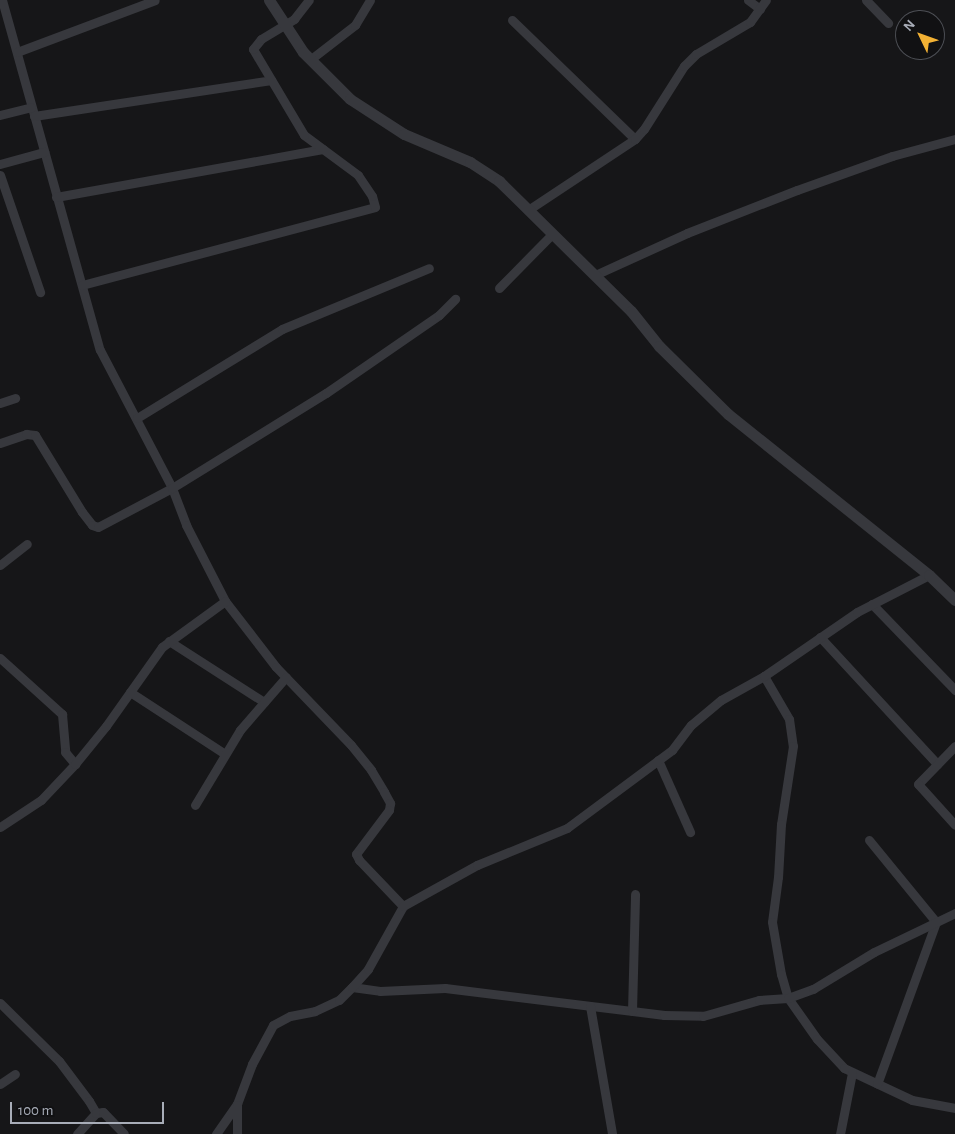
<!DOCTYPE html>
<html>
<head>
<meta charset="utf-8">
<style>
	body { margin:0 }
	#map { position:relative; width:955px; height:1134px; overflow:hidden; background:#161618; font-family:"Alegreya Sans",sans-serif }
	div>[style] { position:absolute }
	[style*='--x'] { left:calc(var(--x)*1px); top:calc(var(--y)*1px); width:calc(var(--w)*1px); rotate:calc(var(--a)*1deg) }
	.minor>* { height:9px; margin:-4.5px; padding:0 4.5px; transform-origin:4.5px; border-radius:4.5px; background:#37383d }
	.tertiary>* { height:11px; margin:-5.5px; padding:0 5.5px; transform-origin:5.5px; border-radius:5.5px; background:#37383d }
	span { translate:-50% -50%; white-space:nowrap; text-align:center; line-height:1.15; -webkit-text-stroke:4px #111113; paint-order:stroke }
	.north { position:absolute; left:895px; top:10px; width:50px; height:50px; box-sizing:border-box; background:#111113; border:1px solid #4d4f55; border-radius:50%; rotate:312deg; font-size:14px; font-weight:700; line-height:20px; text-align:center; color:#a8adb8 }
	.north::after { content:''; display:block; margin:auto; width:18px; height:22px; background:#f2b134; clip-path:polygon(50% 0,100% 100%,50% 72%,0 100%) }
	.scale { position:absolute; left:10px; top:1102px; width:154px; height:22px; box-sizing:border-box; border:2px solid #a8adb8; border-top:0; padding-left:6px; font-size:15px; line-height:18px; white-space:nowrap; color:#a8adb8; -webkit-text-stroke:4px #111113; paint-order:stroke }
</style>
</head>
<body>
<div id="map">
	<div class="minor">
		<i style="--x:2;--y:0;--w:363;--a:74.4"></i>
		<i style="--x:100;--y:350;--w:156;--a:62.4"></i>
		<i style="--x:172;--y:488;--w:40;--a:69"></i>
		<i style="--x:186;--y:525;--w:85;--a:62.8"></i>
		<i style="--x:225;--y:601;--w:83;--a:52.3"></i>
		<i style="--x:276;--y:667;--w:108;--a:46.1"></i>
		<i style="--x:351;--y:745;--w:32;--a:51"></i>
		<i style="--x:371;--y:770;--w:26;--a:59"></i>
		<i style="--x:384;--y:792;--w:13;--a:61"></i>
		<i style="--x:390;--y:803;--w:7;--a:98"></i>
		<i style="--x:389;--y:810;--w:55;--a:126.9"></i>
		<i style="--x:356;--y:854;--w:7;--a:63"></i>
		<i style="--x:359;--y:860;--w:64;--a:46.3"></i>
		<i style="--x:748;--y:0;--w:15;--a:37"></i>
		<i style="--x:866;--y:0;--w:32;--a:46"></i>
		<i style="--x:512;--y:20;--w:171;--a:44.1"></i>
		<i style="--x:17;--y:52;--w:147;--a:-20.6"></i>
		<i style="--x:311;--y:59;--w:56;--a:-37.7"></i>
		<i style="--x:355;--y:25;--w:29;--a:-59"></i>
		<i style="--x:0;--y:115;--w:32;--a:-14"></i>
		<i style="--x:34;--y:116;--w:240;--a:-8.6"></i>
		<i style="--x:0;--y:164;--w:46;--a:-15.3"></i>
		<i style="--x:0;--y:175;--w:124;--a:71.1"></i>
		<i style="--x:56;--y:197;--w:271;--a:-10.2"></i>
		<i style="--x:528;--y:210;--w:128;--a:-33.6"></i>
		<i style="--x:635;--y:139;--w:13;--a:-48"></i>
		<i style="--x:644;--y:129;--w:75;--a:-57.6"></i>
		<i style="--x:684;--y:66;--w:17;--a:-45"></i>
		<i style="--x:696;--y:54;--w:63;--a:-30.7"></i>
		<i style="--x:750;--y:22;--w:27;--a:-54"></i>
		<i style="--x:595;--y:275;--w:101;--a:-24.5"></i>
		<i style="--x:687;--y:233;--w:118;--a:-21.4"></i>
		<i style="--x:797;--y:190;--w:101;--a:-19.7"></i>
		<i style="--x:892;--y:156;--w:65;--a:-15.1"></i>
		<i style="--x:82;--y:285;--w:303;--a:-14.9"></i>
		<i style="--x:375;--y:207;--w:11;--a:-105"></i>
		<i style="--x:372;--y:196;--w:25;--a:-124"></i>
		<i style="--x:358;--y:175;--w:67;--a:-143.5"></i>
		<i style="--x:304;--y:135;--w:100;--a:-120.7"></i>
		<i style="--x:253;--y:49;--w:13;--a:-51"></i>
		<i style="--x:261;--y:39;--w:39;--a:-31"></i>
		<i style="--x:294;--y:19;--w:24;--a:-52"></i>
		<i style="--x:499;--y:288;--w:76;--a:-45.5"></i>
		<i style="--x:0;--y:403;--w:16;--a:-18"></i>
		<i style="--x:137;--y:418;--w:170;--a:-31.5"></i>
		<i style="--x:282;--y:329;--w:159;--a:-22.5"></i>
		<i style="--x:0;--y:443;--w:28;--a:-19"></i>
		<i style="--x:26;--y:434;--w:9;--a:6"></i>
		<i style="--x:35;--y:435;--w:90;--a:58.6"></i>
		<i style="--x:82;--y:512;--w:16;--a:52"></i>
		<i style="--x:92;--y:525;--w:6;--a:18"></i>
		<i style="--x:98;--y:527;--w:84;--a:-27.8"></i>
		<i style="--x:172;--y:488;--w:181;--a:-31.7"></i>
		<i style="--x:326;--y:393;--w:137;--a:-34.6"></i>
		<i style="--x:439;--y:315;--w:23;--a:-45"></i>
		<i style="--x:0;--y:565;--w:34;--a:-38"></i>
		<i style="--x:872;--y:604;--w:120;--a:46"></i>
		<i style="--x:820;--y:637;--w:173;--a:47.3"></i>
		<i style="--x:169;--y:641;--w:113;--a:32.7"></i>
		<i style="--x:0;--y:658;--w:84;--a:42.1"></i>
		<i style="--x:62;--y:714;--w:38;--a:85"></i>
		<i style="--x:65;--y:752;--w:16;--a:50"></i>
		<i style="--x:764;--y:676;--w:50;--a:59.8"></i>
		<i style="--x:789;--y:719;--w:27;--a:82"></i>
		<i style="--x:793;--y:746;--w:79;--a:98.7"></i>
		<i style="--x:781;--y:824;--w:53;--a:93.2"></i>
		<i style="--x:778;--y:877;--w:45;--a:97.6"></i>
		<i style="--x:772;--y:922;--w:53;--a:80.2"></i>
		<i style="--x:781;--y:974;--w:25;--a:74"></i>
		<i style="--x:788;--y:998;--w:50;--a:54.7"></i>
		<i style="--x:817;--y:1039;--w:40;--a:47"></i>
		<i style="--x:844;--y:1068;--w:75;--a:25.2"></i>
		<i style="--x:912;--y:1100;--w:44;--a:10.5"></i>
		<i style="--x:130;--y:692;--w:113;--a:33.1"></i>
		<i style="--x:955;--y:746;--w:53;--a:134.2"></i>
		<i style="--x:918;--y:784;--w:55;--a:47.9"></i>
		<i style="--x:658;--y:760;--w:79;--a:66"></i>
		<i style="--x:195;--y:805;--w:87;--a:-59"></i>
		<i style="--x:240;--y:730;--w:70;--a:-49"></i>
		<i style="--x:0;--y:827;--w:49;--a:-33.4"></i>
		<i style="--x:41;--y:800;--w:50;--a:-46.6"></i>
		<i style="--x:75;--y:764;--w:49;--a:-50.8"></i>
		<i style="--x:106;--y:726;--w:97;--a:-54.7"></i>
		<i style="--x:162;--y:647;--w:78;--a:-36.1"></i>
		<i style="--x:869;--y:840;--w:106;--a:50.7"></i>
		<i style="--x:936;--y:922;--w:172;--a:110"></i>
		<i style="--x:352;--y:987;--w:28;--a:8"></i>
		<i style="--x:380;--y:991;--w:65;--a:-2.6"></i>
		<i style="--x:445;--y:988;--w:221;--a:7"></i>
		<i style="--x:664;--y:1015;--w:39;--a:1"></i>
		<i style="--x:703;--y:1016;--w:58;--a:-15.9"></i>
		<i style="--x:759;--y:1000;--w:29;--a:-4"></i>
		<i style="--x:788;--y:998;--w:27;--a:-20"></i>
		<i style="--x:813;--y:989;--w:71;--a:-31.2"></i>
		<i style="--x:874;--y:952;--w:90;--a:-25.7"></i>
		<i style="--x:0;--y:1003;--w:83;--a:44.5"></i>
		<i style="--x:59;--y:1061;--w:50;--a:53.1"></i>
		<i style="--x:89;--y:1101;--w:14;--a:60"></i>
		<i style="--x:590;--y:1006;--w:130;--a:80.2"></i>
		<i style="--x:632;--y:1011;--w:117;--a:-88.5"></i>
		<i style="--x:0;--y:1084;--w:18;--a:-34"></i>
		<i style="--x:77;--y:1134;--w:28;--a:-48"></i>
		<i style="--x:96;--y:1113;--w:7;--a:-8"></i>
		<i style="--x:103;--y:1112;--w:30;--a:46"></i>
		<i style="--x:216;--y:1134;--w:37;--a:-55"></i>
		<i style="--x:237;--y:1104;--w:43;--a:-69.4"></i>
		<i style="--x:252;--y:1064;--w:44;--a:-61.7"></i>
		<i style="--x:273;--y:1025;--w:19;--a:-28"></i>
		<i style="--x:290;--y:1016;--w:25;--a:-11"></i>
		<i style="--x:315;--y:1011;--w:26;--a:-25"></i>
		<i style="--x:339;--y:1000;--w:18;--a:-45"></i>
		<i style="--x:352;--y:987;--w:24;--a:-48"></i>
		<i style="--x:368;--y:969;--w:72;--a:-60.9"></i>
		<i style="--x:403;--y:906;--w:85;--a:-29"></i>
		<i style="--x:477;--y:865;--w:97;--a:-22.3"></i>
		<i style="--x:567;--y:828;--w:131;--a:-36.6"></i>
		<i style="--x:672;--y:750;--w:31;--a:-53"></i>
		<i style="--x:691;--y:725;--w:39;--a:-40"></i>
		<i style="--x:721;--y:700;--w:49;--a:-29.2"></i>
		<i style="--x:764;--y:676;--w:113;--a:-34.5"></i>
		<i style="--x:857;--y:612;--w:81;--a:-27.2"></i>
		<i style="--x:237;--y:1134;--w:29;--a:-90"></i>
		<i style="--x:840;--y:1134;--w:62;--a:-78.9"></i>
	</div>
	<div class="tertiary">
		<i style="--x:269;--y:0;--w:62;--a:56.8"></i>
		<i style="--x:303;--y:52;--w:66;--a:45"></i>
		<i style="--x:350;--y:99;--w:64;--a:32.9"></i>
		<i style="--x:404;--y:134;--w:72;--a:23"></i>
		<i style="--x:470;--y:162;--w:35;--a:33"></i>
		<i style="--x:499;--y:181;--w:185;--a:44.6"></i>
		<i style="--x:631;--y:311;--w:45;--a:51.3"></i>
		<i style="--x:659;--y:346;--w:97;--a:44.6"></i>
		<i style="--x:728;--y:414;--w:258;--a:38.7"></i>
		<i style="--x:929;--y:575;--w:36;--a:44"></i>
	</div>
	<div class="north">N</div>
	<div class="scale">100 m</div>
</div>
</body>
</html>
